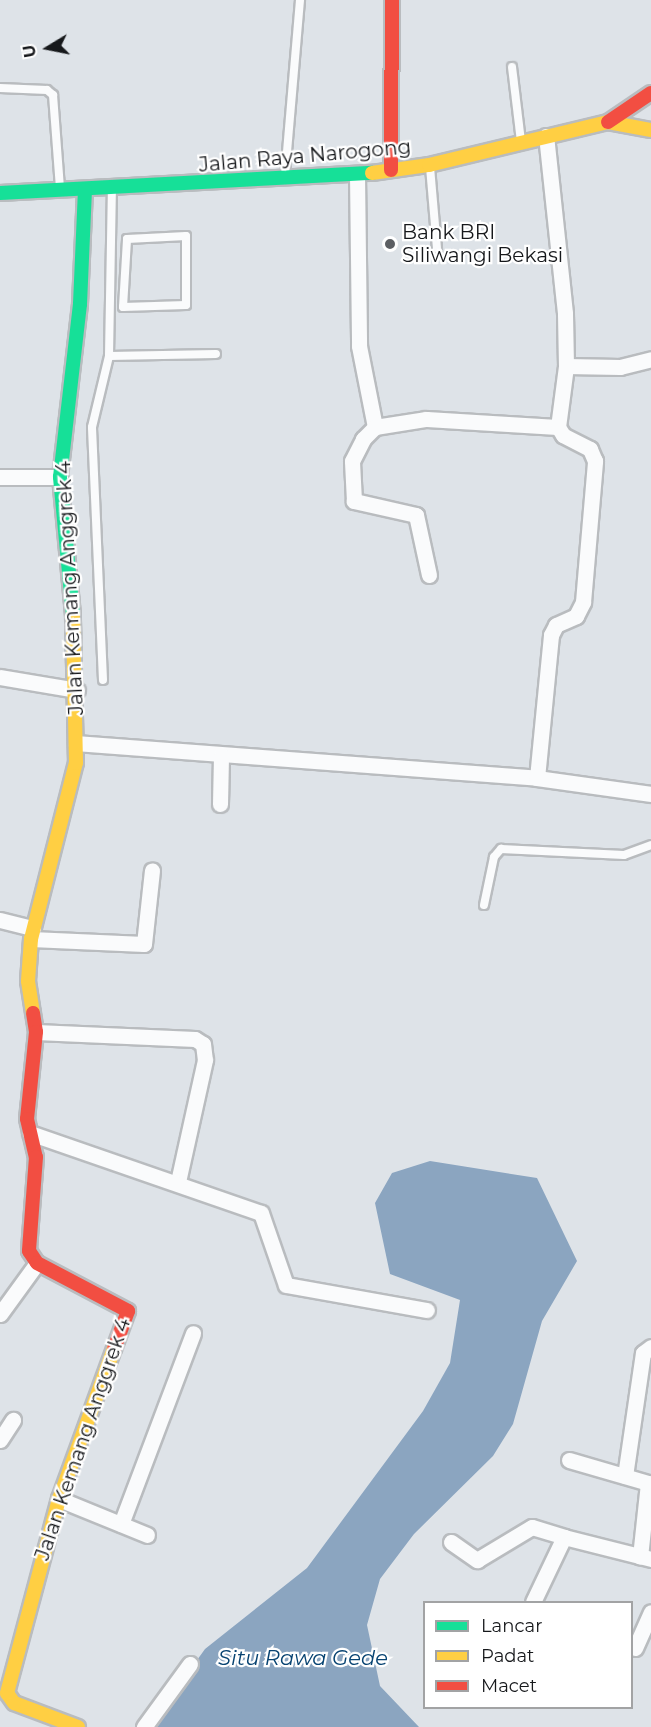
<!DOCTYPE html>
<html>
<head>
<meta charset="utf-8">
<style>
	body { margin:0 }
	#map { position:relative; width:651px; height:1727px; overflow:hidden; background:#dee3e8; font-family:Montserrat,sans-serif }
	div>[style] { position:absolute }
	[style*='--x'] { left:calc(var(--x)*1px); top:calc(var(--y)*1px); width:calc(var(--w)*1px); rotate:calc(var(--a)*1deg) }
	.water>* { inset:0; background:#8ba5c0 }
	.roads { filter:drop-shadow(2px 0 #b9bcbf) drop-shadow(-2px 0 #b9bcbf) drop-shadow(0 2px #b9bcbf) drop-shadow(0 -2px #b9bcbf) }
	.lane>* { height:8px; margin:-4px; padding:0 4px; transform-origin:4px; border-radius:4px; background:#fafbfc }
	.street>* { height:15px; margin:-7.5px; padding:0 7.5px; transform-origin:7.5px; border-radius:7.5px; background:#fafbfc }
	.fast>* { height:14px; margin:-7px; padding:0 7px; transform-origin:7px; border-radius:7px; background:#16e098 }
	.slow>* { height:14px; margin:-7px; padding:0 7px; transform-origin:7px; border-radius:7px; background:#ffcf43 }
	.jam>* { height:14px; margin:-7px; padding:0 7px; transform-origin:7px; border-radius:7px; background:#f24e42 }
	.dots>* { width:16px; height:16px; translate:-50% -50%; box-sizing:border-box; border:3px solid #fff; border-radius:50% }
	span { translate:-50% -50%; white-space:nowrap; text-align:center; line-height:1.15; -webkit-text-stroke:4.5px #fff; paint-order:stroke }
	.street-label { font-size:20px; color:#16181b }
	.poi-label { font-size:20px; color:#16181b }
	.left { translate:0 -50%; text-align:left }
	.water-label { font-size:21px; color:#074372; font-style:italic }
	.legend { position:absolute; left:423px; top:1601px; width:210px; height:108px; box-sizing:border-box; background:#fff; border:2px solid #a2a3a4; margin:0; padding:8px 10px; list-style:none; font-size:18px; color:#16181b }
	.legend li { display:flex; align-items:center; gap:12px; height:30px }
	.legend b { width:30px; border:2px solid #a2a3a4 }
	.north { position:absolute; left:18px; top:18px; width:60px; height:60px; -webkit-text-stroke:4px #fff; paint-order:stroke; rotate:260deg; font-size:16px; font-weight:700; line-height:24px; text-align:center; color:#16181b }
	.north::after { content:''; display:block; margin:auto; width:21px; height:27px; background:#16181b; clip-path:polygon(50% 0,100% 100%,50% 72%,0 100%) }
</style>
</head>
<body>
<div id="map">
	<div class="water">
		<i style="clip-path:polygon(430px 1161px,537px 1178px,577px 1261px,542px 1321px,513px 1424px,493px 1456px,414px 1534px,380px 1579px,367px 1625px,380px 1686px,419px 1727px,149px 1727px,205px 1649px,307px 1568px,423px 1411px,450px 1363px,460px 1300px,390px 1274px,375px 1203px,392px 1173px)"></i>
	</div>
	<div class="roads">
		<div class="lane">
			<i style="--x:512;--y:67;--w:75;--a:83.1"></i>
			<i style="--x:0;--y:88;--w:47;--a:2.4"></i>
			<i style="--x:47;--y:90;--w:8;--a:40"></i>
			<i style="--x:53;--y:95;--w:93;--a:85.7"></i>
			<i style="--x:430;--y:167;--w:82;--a:85.1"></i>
			<i style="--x:285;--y:175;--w:176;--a:-85.1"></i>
			<i style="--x:186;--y:236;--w:69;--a:90"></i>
			<i style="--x:186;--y:305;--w:63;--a:178.2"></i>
			<i style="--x:123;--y:307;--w:68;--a:-86.6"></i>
			<i style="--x:127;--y:239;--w:59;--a:-2.9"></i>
			<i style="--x:109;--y:356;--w:107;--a:-1.1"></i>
			<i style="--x:103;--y:680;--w:253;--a:-92.5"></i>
			<i style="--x:92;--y:427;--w:73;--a:-76.5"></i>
			<i style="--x:109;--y:356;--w:165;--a:-89"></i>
			<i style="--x:484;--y:905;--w:49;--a:-78.2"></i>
			<i style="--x:494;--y:857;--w:11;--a:-49"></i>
			<i style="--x:501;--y:849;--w:123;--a:2.8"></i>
			<i style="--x:624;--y:855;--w:29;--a:-20"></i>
		</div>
		<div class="street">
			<i style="--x:357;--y:175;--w:171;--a:89.3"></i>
			<i style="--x:359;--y:346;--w:83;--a:78.8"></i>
			<i style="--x:566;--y:366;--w:54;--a:1.1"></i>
			<i style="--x:620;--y:367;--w:32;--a:-14"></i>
			<i style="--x:0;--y:477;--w:60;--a:0"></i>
			<i style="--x:429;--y:575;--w:61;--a:-102.2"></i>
			<i style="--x:416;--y:515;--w:64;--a:-167.3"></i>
			<i style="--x:354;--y:501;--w:40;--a:-92.9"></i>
			<i style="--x:352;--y:461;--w:25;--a:-63"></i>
			<i style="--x:363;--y:439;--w:17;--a:-45"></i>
			<i style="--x:375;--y:427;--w:52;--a:-8.9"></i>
			<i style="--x:426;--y:419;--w:132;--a:3.5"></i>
			<i style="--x:0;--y:677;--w:78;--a:9.6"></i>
			<i style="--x:76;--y:743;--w:462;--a:4.3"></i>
			<i style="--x:537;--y:778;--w:115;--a:8"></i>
			<i style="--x:537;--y:778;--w:144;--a:-84.4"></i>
			<i style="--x:551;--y:635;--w:11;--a:-63"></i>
			<i style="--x:556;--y:625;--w:22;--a:-24"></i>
			<i style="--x:576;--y:616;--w:16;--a:-63"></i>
			<i style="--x:583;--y:602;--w:142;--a:-85.1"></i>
			<i style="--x:595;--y:461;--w:13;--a:-113"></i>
			<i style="--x:590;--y:449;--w:30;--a:-153"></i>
			<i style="--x:563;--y:435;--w:9;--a:-122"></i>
			<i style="--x:558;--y:427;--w:62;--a:-82.5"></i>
			<i style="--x:566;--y:366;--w:53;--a:-91.1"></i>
			<i style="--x:565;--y:313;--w:178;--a:-96.1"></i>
			<i style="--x:220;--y:804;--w:49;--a:-88.8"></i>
			<i style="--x:0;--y:920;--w:34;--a:14"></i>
			<i style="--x:31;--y:939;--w:113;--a:2.5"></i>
			<i style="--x:144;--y:944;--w:74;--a:-83.8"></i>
			<i style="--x:36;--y:1032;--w:159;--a:2.5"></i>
			<i style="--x:195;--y:1039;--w:9;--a:32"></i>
			<i style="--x:203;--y:1044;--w:16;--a:83"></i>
			<i style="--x:205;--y:1060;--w:125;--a:102.5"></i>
			<i style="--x:30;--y:1133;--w:244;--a:19.1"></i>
			<i style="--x:261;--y:1213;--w:76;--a:70.9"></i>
			<i style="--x:286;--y:1285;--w:143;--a:10.1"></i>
			<i style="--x:0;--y:1314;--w:63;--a:-54"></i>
			<i style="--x:0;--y:1440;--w:24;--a:-57"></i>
			<i style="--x:569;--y:1460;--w:82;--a:16.2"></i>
			<i style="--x:648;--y:1483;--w:74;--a:96.2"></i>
			<i style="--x:625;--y:1476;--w:124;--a:-81.7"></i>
			<i style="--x:643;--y:1353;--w:10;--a:-37"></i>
			<i style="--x:59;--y:1499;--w:95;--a:22.2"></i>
			<i style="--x:121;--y:1524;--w:204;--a:-69.3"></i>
			<i style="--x:451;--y:1542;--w:32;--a:35"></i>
			<i style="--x:477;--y:1560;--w:64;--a:-31"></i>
			<i style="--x:532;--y:1527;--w:34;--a:17"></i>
			<i style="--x:533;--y:1602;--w:72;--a:-64.5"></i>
			<i style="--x:564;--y:1537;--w:90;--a:14.2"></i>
			<i style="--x:635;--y:1648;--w:39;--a:-66"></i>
			<i style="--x:144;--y:1727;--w:78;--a:-53.9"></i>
		</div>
		<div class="fast">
			<i style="--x:0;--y:193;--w:373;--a:-3.1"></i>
			<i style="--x:73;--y:615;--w:139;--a:-95.4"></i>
			<i style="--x:60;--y:477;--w:174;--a:-83.4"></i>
			<i style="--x:80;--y:304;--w:114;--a:-87.5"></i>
		</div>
		<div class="slow">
			<i style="--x:372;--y:173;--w:58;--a:-8"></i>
			<i style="--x:429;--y:165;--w:184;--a:-13.5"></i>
			<i style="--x:608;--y:122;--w:44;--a:10.5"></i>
			<i style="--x:33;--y:1013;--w:32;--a:-99"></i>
			<i style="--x:28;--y:981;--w:42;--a:-85.9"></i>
			<i style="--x:31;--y:939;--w:182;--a:-75.7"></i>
			<i style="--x:76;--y:763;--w:148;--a:-91.2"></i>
			<i style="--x:78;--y:1727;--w:68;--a:-159.4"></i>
			<i style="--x:14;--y:1703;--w:12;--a:-125"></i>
			<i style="--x:7;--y:1693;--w:201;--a:-75"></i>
			<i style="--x:59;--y:1499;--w:160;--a:-69.9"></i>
		</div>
		<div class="jam">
			<i style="--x:608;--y:122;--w:52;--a:-34"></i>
			<i style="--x:391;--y:170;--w:170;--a:-89.7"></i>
			<i style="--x:33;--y:1013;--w:19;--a:81"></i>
			<i style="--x:36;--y:1032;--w:87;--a:95.9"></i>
			<i style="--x:27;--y:1119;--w:39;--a:77"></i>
			<i style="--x:36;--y:1157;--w:94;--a:94.3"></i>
			<i style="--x:29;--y:1251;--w:14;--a:56"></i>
			<i style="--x:37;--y:1263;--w:103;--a:27.8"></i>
			<i style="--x:128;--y:1311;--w:40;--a:110.2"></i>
		</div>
	</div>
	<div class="dots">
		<i style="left:390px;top:244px;background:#5c5f63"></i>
	</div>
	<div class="street-label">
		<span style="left:305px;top:156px;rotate:-5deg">Jalan Raya Narogong</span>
		<span style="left:70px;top:588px;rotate:-93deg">Jalan Kemang Anggrek 4</span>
		<span style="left:83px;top:1439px;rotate:-71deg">Jalan Kemang Anggrek 4</span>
	</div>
	<div class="poi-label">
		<span class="left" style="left:402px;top:244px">Bank BRI<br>Siliwangi Bekasi</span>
	</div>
	<div class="water-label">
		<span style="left:303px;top:1658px">Situ Rawa Gede</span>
	</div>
	<ul class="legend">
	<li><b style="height:8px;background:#16e098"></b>Lancar</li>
	<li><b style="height:8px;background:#ffcf43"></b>Padat</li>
	<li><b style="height:8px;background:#f24e42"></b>Macet</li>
	</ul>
	<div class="north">U</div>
</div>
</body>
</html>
